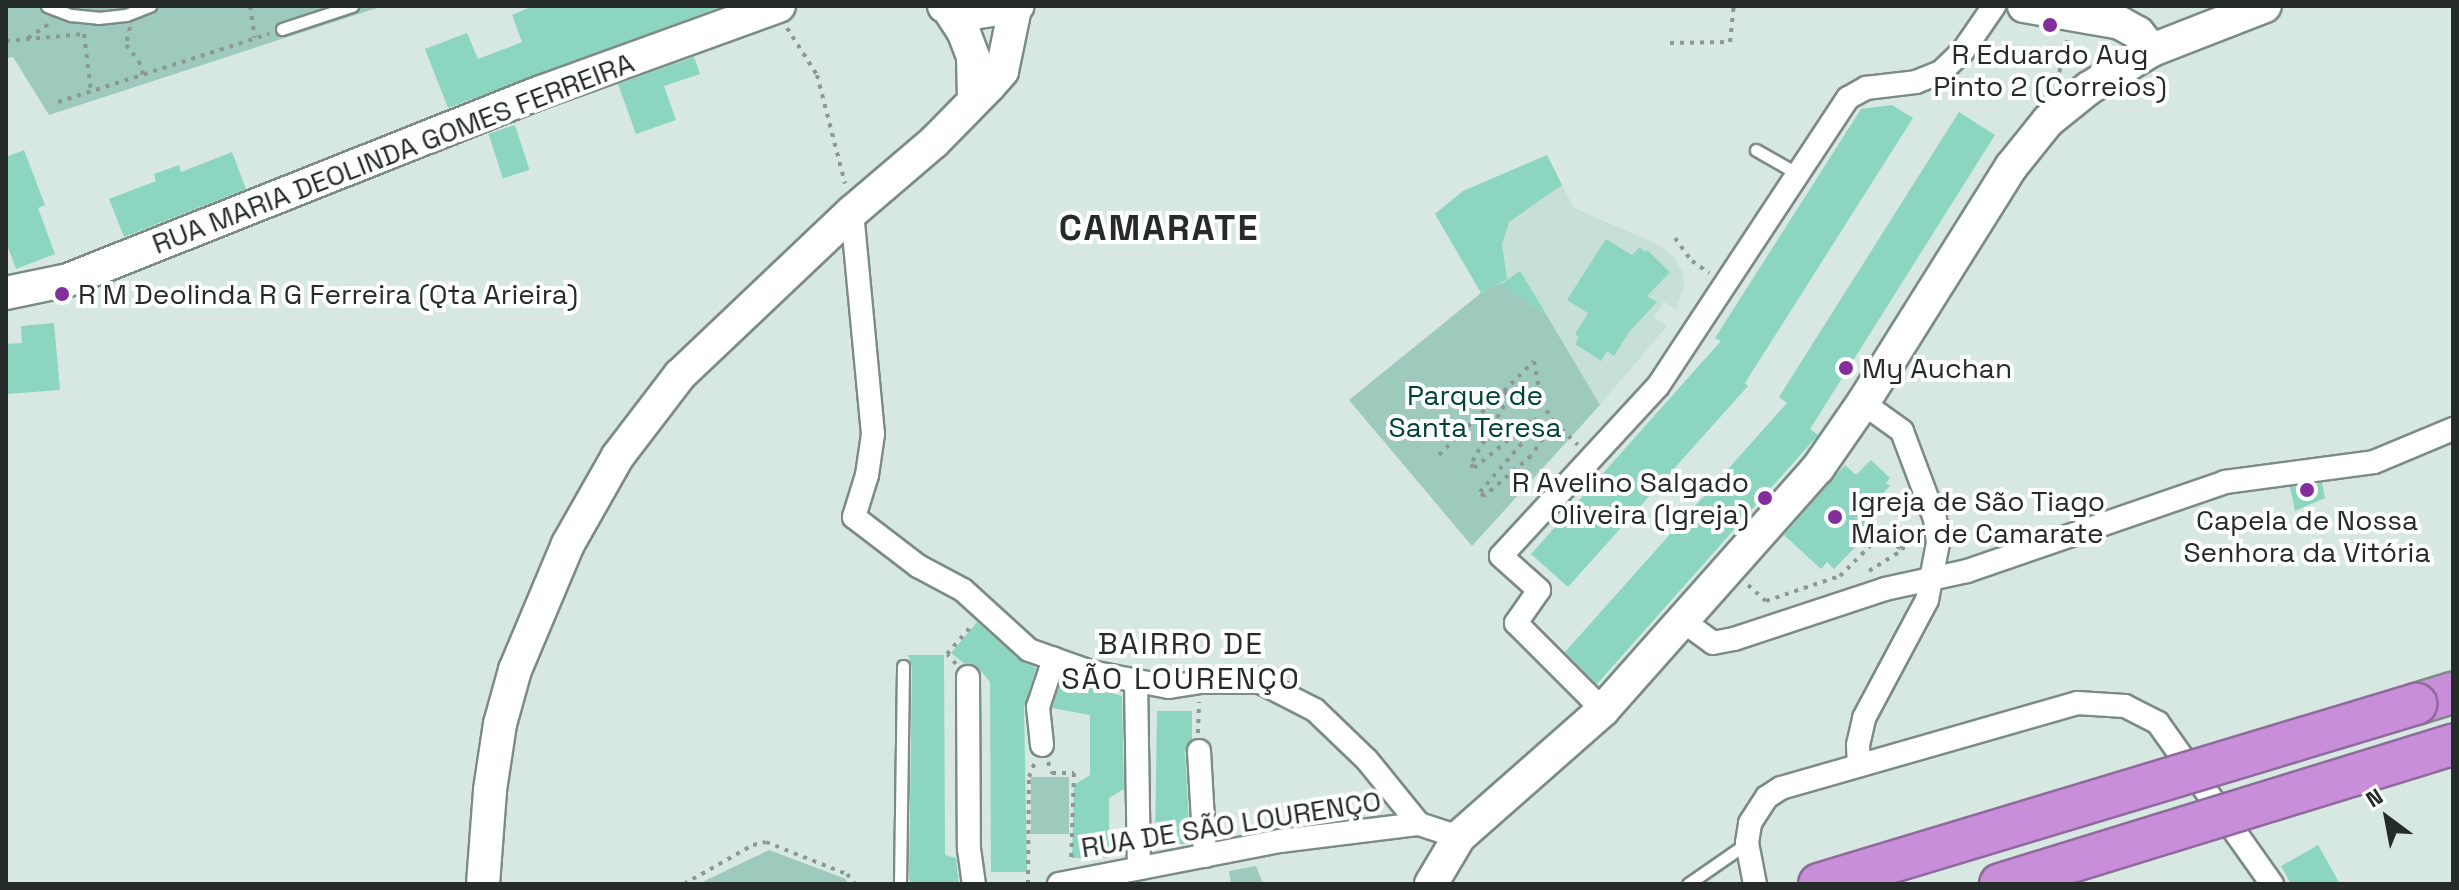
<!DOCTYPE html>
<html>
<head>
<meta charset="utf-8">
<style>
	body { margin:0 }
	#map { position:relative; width:2459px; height:890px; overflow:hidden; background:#d7e8e3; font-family:"Space Grotesk",sans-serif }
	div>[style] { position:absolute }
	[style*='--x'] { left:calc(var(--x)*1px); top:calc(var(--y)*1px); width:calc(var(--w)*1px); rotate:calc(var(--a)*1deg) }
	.built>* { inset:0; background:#c7e0d7 }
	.green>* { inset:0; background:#9dcabc; transform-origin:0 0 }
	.building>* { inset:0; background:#8cd5c0; transform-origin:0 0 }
	.path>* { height:4px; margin-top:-2px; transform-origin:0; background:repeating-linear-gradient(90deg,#8c9894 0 4px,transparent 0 10px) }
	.roads { filter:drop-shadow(2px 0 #7c8b86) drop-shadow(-2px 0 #7c8b86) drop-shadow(0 2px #7c8b86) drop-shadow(0 -2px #7c8b86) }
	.lane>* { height:11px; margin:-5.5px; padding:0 5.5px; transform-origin:5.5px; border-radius:5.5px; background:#fff }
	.street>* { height:22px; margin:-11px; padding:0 11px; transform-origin:11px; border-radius:11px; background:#fff }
	.secondary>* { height:32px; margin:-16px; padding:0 16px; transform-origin:16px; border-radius:16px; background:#fff }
	.highway>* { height:40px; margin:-20px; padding:0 20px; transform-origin:20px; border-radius:20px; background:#c88eda }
	.bridges { filter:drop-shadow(2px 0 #8f6b9c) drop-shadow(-2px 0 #8f6b9c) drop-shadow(0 2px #8f6b9c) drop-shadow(0 -2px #8f6b9c) }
	.highway-bridge>* { height:40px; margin:-20px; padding:0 20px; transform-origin:20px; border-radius:20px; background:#c88eda }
	.dots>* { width:22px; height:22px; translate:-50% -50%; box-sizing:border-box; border:4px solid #fff; border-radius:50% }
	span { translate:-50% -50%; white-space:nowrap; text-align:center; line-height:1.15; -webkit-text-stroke:8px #fff; paint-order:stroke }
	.poi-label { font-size:28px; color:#252b29 }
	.left { translate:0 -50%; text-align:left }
	.right { translate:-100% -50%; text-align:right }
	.street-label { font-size:28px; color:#252b29 }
	.park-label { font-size:28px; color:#004437 }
	.neighbourhood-label { font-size:30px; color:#252b29; letter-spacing:2px }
	.district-label { font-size:36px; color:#252b29; font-weight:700; letter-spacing:2px }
	.frame { position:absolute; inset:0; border:8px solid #252b29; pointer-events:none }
	.north { position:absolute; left:2347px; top:778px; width:80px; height:80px; -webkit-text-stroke:6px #fff; paint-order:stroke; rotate:328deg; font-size:22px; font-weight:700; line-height:32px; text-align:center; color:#252b29 }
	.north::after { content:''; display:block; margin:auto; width:28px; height:36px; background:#252b29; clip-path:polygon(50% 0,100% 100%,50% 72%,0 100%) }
</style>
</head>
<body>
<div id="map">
	<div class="built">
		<i style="clip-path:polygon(1547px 155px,1574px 208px,1659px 245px,1673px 256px,1683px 273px,1684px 287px,1676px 309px,1664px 302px,1654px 317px,1667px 326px,1600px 405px,1546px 314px,1500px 283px,1481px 293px,1435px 214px,1463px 191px)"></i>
	</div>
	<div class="green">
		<i style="clip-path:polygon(6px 6px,383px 6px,49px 115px,13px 57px,6px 58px)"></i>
		<i style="clip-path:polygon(1500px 283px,1546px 314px,1600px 405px,1472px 546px,1349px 400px,1481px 293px)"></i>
		<i style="left:1031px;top:777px;width:38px;height:57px"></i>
		<i style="clip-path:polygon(769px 850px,846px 879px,847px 884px,698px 884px)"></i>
		<i style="clip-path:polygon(1256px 866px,1263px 884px,1231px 884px,1229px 871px)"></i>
	</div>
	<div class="building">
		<i style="clip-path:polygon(533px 6px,723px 6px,448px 108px,425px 49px,467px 33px,478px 59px,522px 42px,512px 15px)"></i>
		<i style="clip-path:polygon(694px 57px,700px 74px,664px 86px,676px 120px,636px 134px,618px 84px)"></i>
		<i style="clip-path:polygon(1892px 105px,1913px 118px,1745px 383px,1748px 386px,1568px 587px,1531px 554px,1721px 341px,1715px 338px,1861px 109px)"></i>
		<i style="clip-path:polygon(1959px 112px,1995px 135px,1810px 429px,1818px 435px,1597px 684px,1565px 652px,1787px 403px,1779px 397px)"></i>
		<i style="left:515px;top:125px;width:47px;height:28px;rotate:72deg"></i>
		<i style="clip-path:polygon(24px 150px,45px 205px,38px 208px,55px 254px,16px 269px,6px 242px,6px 157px)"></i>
		<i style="clip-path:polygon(232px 152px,246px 189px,124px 237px,109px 199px,156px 181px,154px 174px,179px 165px,181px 172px)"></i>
		<i style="clip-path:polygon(1547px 155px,1562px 185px,1509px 222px,1502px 244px,1507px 279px,1481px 293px,1435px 214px,1463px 191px)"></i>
		<i style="clip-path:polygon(1606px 239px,1632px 255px,1640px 247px,1645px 252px,1647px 250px,1670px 272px,1647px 296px,1657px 302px,1629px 332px,1614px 356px,1607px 351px,1601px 361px,1575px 344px,1579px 337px,1575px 334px,1588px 313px,1567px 300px)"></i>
		<i style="clip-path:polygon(1520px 271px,1546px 314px,1501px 284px)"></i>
		<i style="clip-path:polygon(54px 323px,60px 390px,6px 394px,6px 344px,22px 343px,21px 326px)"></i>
		<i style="clip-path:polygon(1871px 460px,1890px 478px,1886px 483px,1890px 486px,1880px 496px,1886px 502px,1858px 532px,1864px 538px,1834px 569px,1827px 562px,1821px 569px,1784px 535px,1845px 465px,1856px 475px)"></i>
		<i style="clip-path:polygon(2322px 483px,2325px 498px,2295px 511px,2290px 487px)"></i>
		<i style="clip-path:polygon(977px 622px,1020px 660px,1036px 668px,1024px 708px,1027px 872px,991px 872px,990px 682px,976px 665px,965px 664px,951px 653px)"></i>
		<i style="clip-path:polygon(908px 655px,944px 655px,945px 855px,956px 858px,959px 884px,912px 884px,909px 879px,912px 666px)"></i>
		<i style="clip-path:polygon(1062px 678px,1122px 696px,1124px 789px,1109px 798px,1109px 858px,1072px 858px,1074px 785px,1090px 775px,1090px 715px,1052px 708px)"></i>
		<i style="clip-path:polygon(1157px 711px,1192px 711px,1192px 739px,1185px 752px,1190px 844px,1155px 844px)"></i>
		<i style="clip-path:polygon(2318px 845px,2340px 884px,2291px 884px,2281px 866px)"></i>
	</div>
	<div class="path">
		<i style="--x:250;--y:6;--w:32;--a:81"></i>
		<i style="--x:130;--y:27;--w:18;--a:103"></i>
		<i style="--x:126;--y:45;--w:21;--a:51"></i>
		<i style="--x:139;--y:61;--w:15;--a:74"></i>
		<i style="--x:787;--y:28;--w:56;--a:57.4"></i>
		<i style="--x:817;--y:75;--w:112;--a:75.5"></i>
		<i style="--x:28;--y:38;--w:27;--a:-34"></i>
		<i style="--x:6;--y:41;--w:78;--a:-5.1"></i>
		<i style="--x:84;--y:34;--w:57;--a:83"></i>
		<i style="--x:1670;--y:43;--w:60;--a:-1"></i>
		<i style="--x:1730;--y:42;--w:36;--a:-84"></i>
		<i style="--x:2057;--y:82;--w:43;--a:-76.6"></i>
		<i style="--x:58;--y:102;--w:222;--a:-17.9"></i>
		<i style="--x:1675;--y:238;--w:29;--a:54"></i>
		<i style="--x:1692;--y:261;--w:21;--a:35"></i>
		<i style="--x:1504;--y:391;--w:42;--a:-45"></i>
		<i style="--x:1534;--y:361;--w:42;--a:80.3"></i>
		<i style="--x:1541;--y:402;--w:24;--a:57"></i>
		<i style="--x:1554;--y:422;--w:41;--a:124.1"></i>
		<i style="--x:1531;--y:456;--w:62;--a:139.6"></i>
		<i style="--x:1484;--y:496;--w:6;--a:-135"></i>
		<i style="--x:1480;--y:492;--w:91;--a:-49.5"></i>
		<i style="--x:1554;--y:422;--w:33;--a:44"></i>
		<i style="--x:1439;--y:455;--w:91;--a:-44.6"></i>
		<i style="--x:1504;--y:391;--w:8;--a:50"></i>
		<i style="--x:1509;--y:397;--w:77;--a:119.6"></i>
		<i style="--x:1471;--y:464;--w:5;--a:53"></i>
		<i style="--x:1474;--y:468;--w:77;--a:-39.2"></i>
		<i style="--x:1534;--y:419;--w:6;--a:39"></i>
		<i style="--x:1869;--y:571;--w:40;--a:-32"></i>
		<i style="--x:1903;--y:550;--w:59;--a:-91.9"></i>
		<i style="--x:1748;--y:585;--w:24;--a:42"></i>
		<i style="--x:1766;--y:601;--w:78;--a:-18.7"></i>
		<i style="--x:1840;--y:576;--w:57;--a:-45"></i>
		<i style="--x:1880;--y:536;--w:27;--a:31"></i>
		<i style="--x:956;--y:664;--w:13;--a:-132"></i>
		<i style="--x:947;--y:654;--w:38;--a:-49"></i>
		<i style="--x:1198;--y:733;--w:31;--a:-88"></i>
		<i style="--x:1048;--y:762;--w:12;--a:70"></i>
		<i style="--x:1052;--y:773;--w:22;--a:0"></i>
		<i style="--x:1074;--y:773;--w:90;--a:91.9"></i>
		<i style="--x:684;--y:884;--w:79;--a:-29.5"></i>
		<i style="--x:753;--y:845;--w:13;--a:-13"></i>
		<i style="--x:766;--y:842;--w:87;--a:21.6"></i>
		<i style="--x:847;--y:874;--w:13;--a:51"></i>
		<i style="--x:1028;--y:884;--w:107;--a:-89.5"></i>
		<i style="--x:1029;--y:777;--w:16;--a:-68"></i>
	</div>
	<div class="roads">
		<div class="lane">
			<i style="--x:47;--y:6;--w:26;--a:21"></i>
			<i style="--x:71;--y:15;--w:27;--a:6"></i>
			<i style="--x:98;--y:18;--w:28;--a:-6"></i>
			<i style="--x:126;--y:15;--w:26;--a:-21"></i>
			<i style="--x:282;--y:29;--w:74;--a:-18.2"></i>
			<i style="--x:1756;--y:150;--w:48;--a:29.7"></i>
			<i style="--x:900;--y:884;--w:218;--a:-89.2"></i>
			<i style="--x:1688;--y:884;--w:72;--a:-34.8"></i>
		</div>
		<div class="street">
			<i style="--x:852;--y:212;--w:223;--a:84.6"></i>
			<i style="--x:873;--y:434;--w:41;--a:98.3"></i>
			<i style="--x:867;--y:475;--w:44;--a:107.2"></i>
			<i style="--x:854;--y:517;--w:81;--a:37.4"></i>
			<i style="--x:918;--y:566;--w:51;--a:28.1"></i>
			<i style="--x:963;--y:590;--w:89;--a:42.3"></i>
			<i style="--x:1029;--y:650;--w:66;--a:19.5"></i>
			<i style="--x:1091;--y:672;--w:79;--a:10.9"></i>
			<i style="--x:1169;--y:687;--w:31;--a:-9"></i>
			<i style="--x:1200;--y:682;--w:60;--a:0"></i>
			<i style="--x:1260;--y:682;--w:62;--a:27"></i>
			<i style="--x:1315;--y:710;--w:72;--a:43.9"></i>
			<i style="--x:1367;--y:760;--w:82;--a:50.9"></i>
			<i style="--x:1683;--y:621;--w:37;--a:36"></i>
			<i style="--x:1713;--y:643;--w:21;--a:-11"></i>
			<i style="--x:1734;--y:639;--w:159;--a:-18.3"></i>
			<i style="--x:1885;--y:589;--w:84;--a:-12.4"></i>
			<i style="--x:1967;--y:571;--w:273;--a:-19"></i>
			<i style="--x:2225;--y:482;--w:150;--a:-7.6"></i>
			<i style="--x:2374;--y:462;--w:86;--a:-22.7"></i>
			<i style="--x:968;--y:677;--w:172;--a:89.7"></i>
			<i style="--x:969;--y:849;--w:35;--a:82"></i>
			<i style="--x:1136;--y:681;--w:187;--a:89.1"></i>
			<i style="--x:1603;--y:710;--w:123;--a:-135"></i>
			<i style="--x:1516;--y:623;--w:40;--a:-55.1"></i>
			<i style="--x:1539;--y:590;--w:51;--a:-138.2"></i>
			<i style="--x:1501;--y:556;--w:231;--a:-47.3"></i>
			<i style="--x:1658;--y:386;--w:345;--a:-56.6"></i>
			<i style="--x:1848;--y:98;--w:21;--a:-29"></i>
			<i style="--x:1866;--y:88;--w:50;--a:-6.8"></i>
			<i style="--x:1916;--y:82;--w:27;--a:-22"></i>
			<i style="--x:1941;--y:72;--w:30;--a:-44"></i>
			<i style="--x:1963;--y:51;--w:55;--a:-55.4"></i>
			<i style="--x:1042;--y:745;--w:38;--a:-96"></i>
			<i style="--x:1038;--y:707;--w:51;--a:-71.6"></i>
			<i style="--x:1199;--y:751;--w:105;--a:86.7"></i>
			<i style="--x:1859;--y:765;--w:20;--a:-93"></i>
			<i style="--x:1858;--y:745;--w:28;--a:-77"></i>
			<i style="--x:1864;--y:718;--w:134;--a:-61.9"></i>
			<i style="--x:1927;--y:600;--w:58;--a:-79.1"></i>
			<i style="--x:1938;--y:543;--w:24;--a:-97"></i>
			<i style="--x:1935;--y:519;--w:94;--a:-110.6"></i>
			<i style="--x:1902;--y:431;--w:48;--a:-144.3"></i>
			<i style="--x:1059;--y:884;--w:225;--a:-11"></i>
			<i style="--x:1280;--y:841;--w:140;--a:-7"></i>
			<i style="--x:1419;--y:824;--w:42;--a:18"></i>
			<i style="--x:1755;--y:884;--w:42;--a:-101"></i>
			<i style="--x:1747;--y:843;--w:20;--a:-81"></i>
			<i style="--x:1750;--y:823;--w:31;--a:-57"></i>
			<i style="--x:1767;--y:797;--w:17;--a:-33"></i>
			<i style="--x:1781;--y:788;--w:308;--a:-16"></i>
			<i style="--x:2077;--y:703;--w:48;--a:3.6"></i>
			<i style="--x:2125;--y:706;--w:37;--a:27"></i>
			<i style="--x:2158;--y:723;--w:197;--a:54.7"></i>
		</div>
		<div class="secondary">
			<i style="--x:944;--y:6;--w:30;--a:14"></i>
			<i style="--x:973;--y:13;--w:45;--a:-9"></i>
			<i style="--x:2024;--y:6;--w:97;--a:10"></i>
			<i style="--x:2120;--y:23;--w:21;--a:29"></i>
			<i style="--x:2138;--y:33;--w:22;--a:51"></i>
			<i style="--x:948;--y:8;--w:30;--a:57"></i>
			<i style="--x:964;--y:33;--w:26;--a:69"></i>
			<i style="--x:973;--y:57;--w:40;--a:88.6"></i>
			<i style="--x:6;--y:293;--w:63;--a:-11.8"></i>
			<i style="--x:68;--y:280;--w:509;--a:-21.68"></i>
			<i style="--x:541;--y:92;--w:253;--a:-19.9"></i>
			<i style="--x:483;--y:884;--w:94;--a:-85.7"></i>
			<i style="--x:490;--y:790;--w:67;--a:-81.4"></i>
			<i style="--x:500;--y:724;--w:56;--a:-74.5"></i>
			<i style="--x:515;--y:670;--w:137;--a:-67.2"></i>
			<i style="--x:568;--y:544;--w:101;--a:-60.4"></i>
			<i style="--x:618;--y:456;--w:102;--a:-52.6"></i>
			<i style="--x:680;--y:375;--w:237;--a:-43.5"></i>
			<i style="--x:852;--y:212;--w:108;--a:-40.5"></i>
			<i style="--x:934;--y:142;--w:78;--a:-45.5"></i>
			<i style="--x:989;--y:86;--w:20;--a:-49"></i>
			<i style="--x:1002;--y:71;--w:64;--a:-78.3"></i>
			<i style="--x:1431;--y:884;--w:55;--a:-59.2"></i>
			<i style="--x:1459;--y:837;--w:192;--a:-41.4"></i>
			<i style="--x:1603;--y:710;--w:324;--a:-48.4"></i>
			<i style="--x:1818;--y:468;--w:79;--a:-55.3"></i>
			<i style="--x:1863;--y:403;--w:279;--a:-57.9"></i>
			<i style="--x:2011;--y:167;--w:59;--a:-51.2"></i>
			<i style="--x:2048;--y:121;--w:53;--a:-38.8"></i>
			<i style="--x:2089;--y:88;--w:74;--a:-31.1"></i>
			<i style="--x:2152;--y:50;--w:121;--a:-21.3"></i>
		</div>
		<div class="highway">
			<i style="--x:2416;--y:704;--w:39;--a:-17"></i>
		</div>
	</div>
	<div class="bridges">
		<div class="highway-bridge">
			<i style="--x:1819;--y:884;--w:624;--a:-16.78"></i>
			<i style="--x:2000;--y:884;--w:474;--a:-17.1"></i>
		</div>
	</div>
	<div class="dots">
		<i style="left:2050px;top:25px;background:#832e9c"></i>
		<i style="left:62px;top:294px;background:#832e9c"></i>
		<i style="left:1846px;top:368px;background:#832e9c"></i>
		<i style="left:2307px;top:490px;background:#832e9c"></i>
		<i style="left:1765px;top:498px;background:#832e9c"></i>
		<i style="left:1835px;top:517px;background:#832e9c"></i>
	</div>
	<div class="poi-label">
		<span style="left:2050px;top:70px">R Eduardo Aug<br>Pinto 2 (Correios)</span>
		<span class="left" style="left:78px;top:294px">R M Deolinda R G Ferreira (Qta Arieira)</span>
		<span class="left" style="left:1862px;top:368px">My Auchan</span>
		<span class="right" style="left:1749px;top:498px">R Avelino Salgado<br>Oliveira (Igreja)</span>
		<span class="left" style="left:1851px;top:517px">Igreja de São Tiago<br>Maior de Camarate</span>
		<span style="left:2307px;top:536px">Capela de Nossa<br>Senhora da Vitória</span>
	</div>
	<div class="street-label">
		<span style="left:393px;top:153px;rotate:-21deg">RUA MARIA DEOLINDA GOMES FERREIRA</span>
		<span style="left:1231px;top:824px;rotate:-9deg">RUA DE SÃO LOURENÇO</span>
	</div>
	<div class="park-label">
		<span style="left:1475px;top:411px">Parque de<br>Santa Teresa</span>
	</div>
	<div class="neighbourhood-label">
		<span style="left:1181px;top:661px">BAIRRO DE<br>SÃO LOURENÇO</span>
	</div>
	<div class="district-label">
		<span style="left:1159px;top:229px">CAMARATE</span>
	</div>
	<div class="frame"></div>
	<div class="north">N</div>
</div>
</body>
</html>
